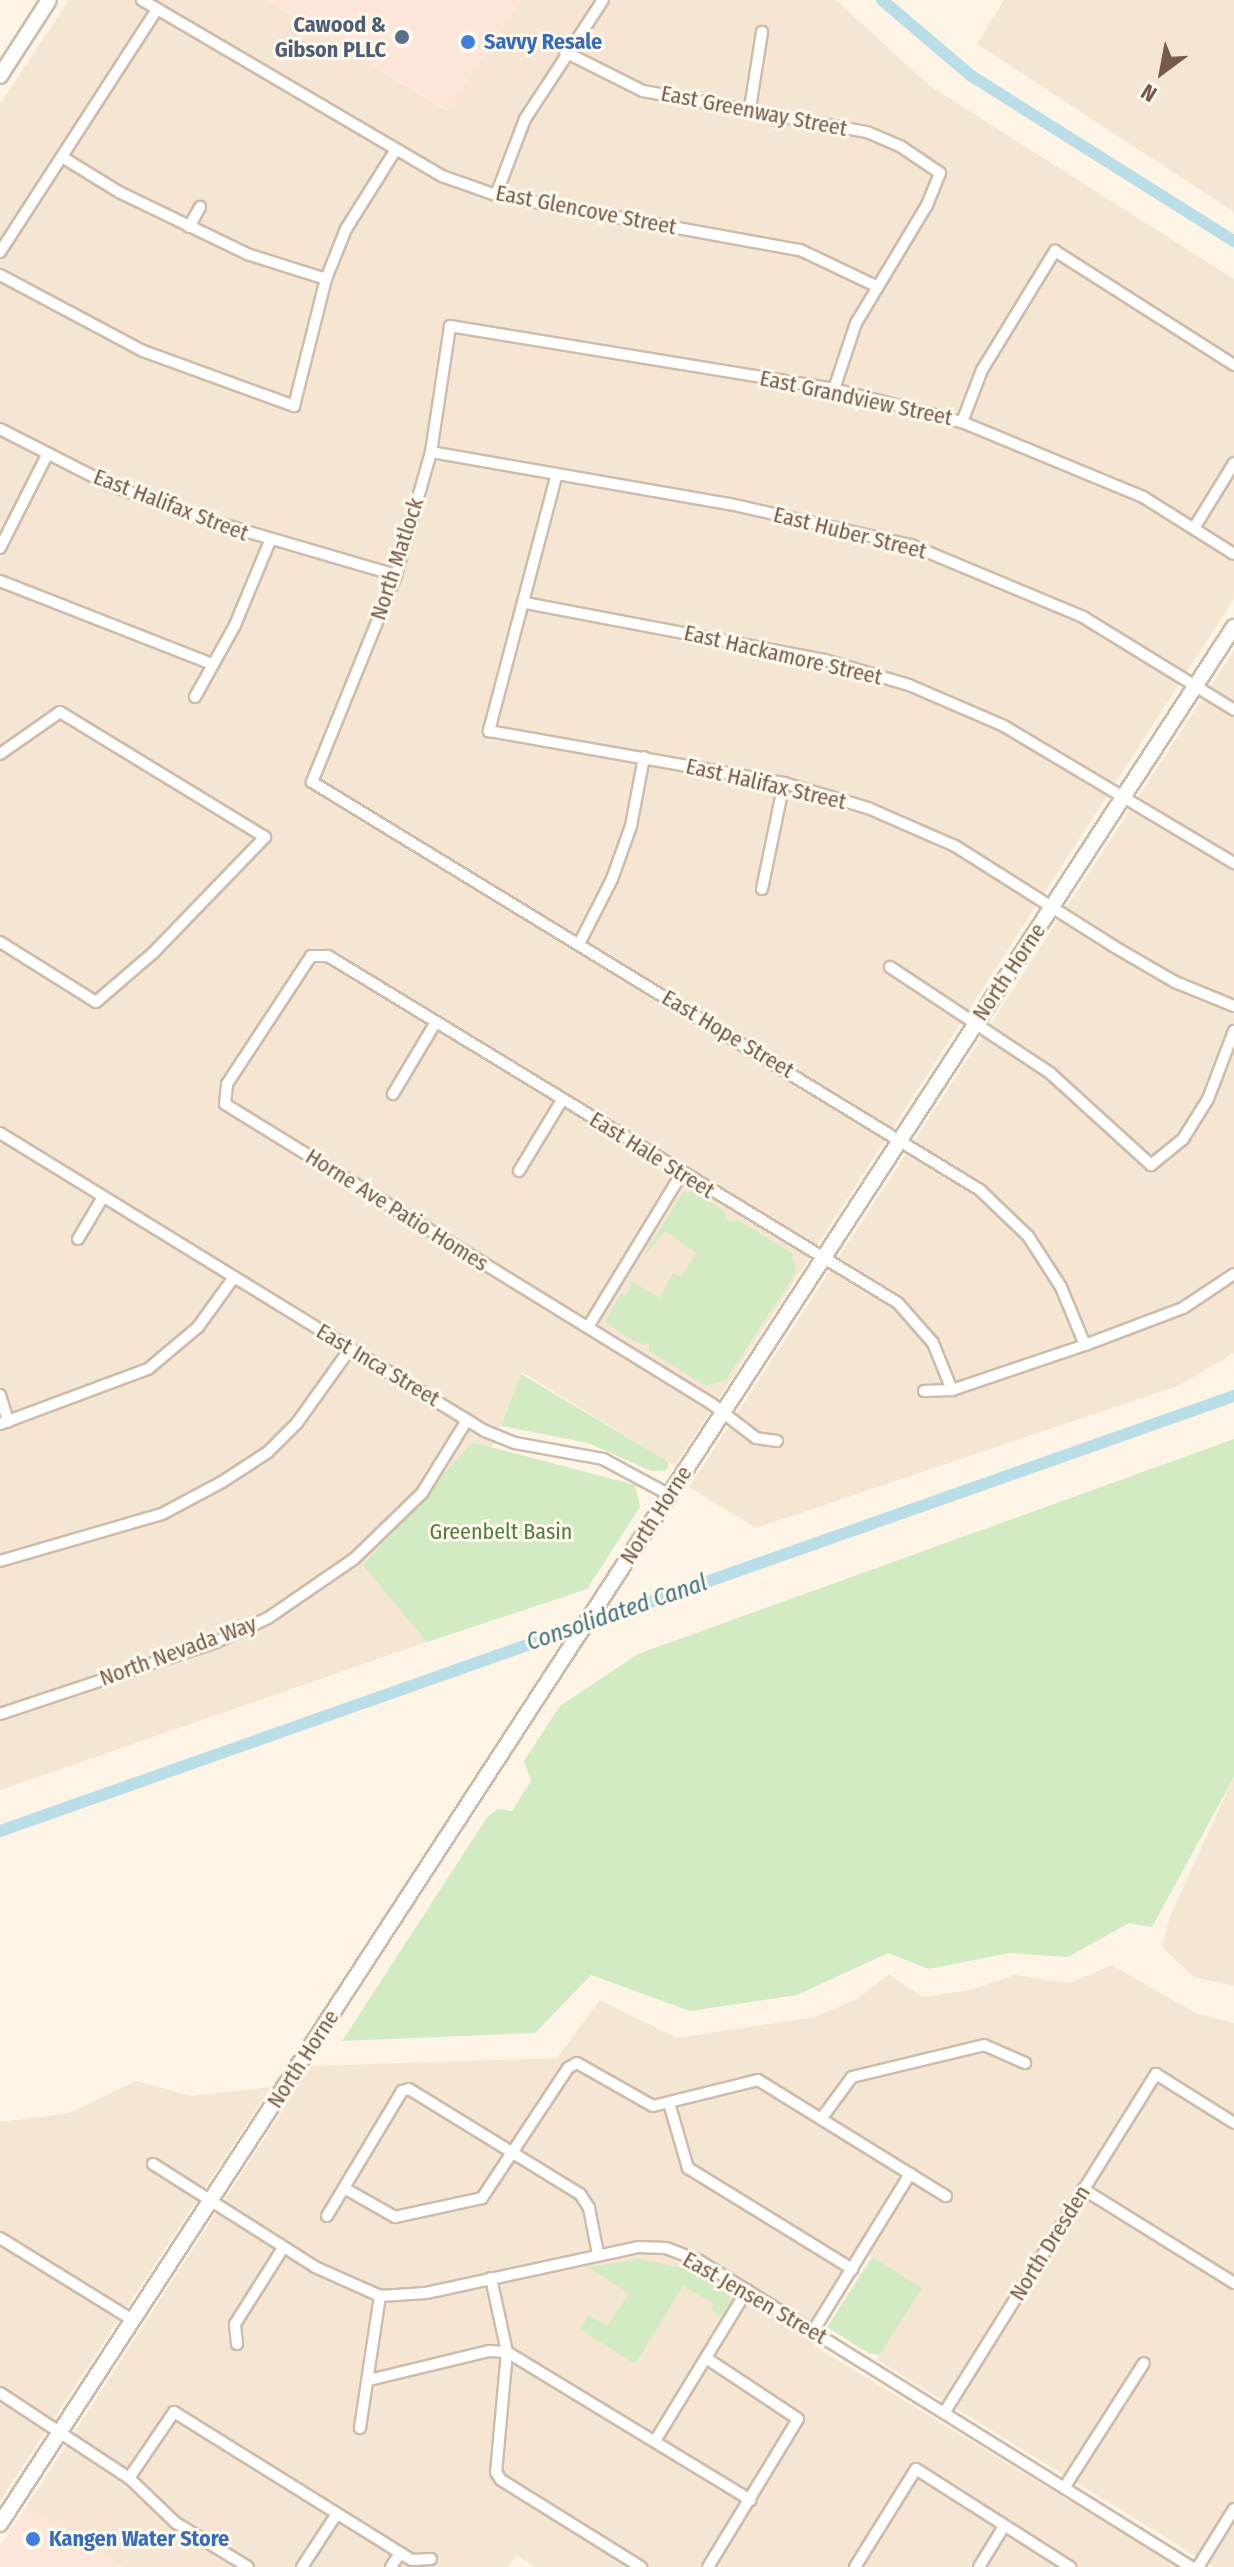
<!DOCTYPE html>
<html>
<head>
<meta charset="utf-8">
<style>
	body { margin:0 }
	#map { position:relative; width:1234px; height:2567px; overflow:hidden; background:#fdf4e5; font-family:"Fira Sans Condensed",sans-serif }
	div>[style] { position:absolute }
	[style*='--x'] { left:calc(var(--x)*1px); top:calc(var(--y)*1px); width:calc(var(--w)*1px); rotate:calc(var(--a)*1deg) }
	.residential>* { inset:0; background:#f4e6d3 }
	.commercial>* { inset:0; background:#fde5d9 }
	.green>* { inset:0; background:#d2ebc3 }
	.canal>* { height:12px; margin:-6px; padding:0 6px; transform-origin:6px; border-radius:6px; background:#b9dee7 }
	.roads { filter:drop-shadow(2px 0 #cebcab) drop-shadow(-2px 0 #cebcab) drop-shadow(0 2px #cebcab) drop-shadow(0 -2px #cebcab) }
	.street>* { height:10px; margin:-5px; padding:0 5px; transform-origin:5px; border-radius:5px; background:#fff }
	.secondary>* { height:14px; margin:-7px; padding:0 7px; transform-origin:7px; border-radius:7px; background:#fff }
	.dots>* { width:22px; height:22px; translate:-50% -50%; box-sizing:border-box; border:4px solid #fff8ec; border-radius:50% }
	span { translate:-50% -50%; white-space:nowrap; text-align:center; line-height:1.15; -webkit-text-stroke:6px #fff8ec; paint-order:stroke }
	.service-label { font-size:22px; color:#4e5e75; font-weight:700 }
	.right { translate:-100% -50%; text-align:right }
	.shop-label { font-size:22px; color:#366cbe; font-weight:700 }
	.left { translate:0 -50%; text-align:left }
	.street-label { font-size:22px; color:#765b4a }
	.park-label { font-size:22px; color:#517c42 }
	.water-label { font-size:24px; color:#407583; font-style:italic }
	.north { position:absolute; left:1122px; top:32px; width:80px; height:80px; -webkit-text-stroke:6px #fff8ec; paint-order:stroke; rotate:212deg; font-size:22px; font-weight:700; line-height:32px; text-align:center; color:#765b4a }
	.north::after { content:''; display:block; margin:auto; width:28px; height:36px; background:#765b4a; clip-path:polygon(50% 0,100% 100%,50% 72%,0 100%) }
</style>
</head>
<body>
<div id="map">
	<div class="residential">
		<i style="clip-path:polygon(69px 0,266px 0,447px 111px,521px 0,836px 0,930px 86px,1234px 279px,1234px 599px,675px 1466px,522px 1372px,492px 1447px,472px 1442px,364px 1564px,427px 1642px,0 1790px,0 104px)"></i>
		<i style="clip-path:polygon(1004px 0,1234px 0,1234px 212px,977px 44px)"></i>
		<i style="clip-path:polygon(1234px 650px,1234px 1353px,1180px 1385px,756px 1528px,689px 1487px)"></i>
		<i style="clip-path:polygon(1234px 1777px,1234px 1986px,1194px 1977px,1162px 1947px,1170px 1916px)"></i>
		<i style="clip-path:polygon(1112px 1965px,1197px 2014px,1234px 2023px,1234px 2567px,1214px 2567px,877px 2360px,921px 2289px,858px 2248px,819px 2313px,813px 2345px,1178px 2567px,535px 2567px,516px 2555px,508px 2567px,123px 2567px,26px 2507px,311px 2066px,557px 2058px,600px 2000px,677px 2038px,814px 2017px,857px 1999px,889px 1974px,922px 1997px,970px 1990px,1015px 1975px,1070px 1983px)"></i>
		<i style="clip-path:polygon(136px 2081px,191px 2096px,271px 2087px,0 2501px,0 2122px,69px 2113px)"></i>
	</div>
	<div class="commercial">
		<i style="clip-path:polygon(266px 0,521px 0,448px 111px)"></i>
		<i style="clip-path:polygon(26px 2507px,123px 2567px,0 2567px,0 2546px)"></i>
	</div>
	<div class="green">
		<i style="clip-path:polygon(691px 1191px,723px 1210px,728px 1222px,738px 1220px,792px 1253px,796px 1272px,726px 1380px,706px 1386px,649px 1351px,649px 1344px,637px 1343px,605px 1322px,621px 1293px,625px 1295px,631px 1287px,629px 1280px,660px 1298px,673px 1273px,681px 1277px,696px 1253px,665px 1231px,641px 1260px,683px 1192px)"></i>
		<i style="clip-path:polygon(521px 1374px,667px 1461px,669px 1465px,665px 1471px,651px 1471px,588px 1443px,501px 1426px)"></i>
		<i style="clip-path:polygon(1234px 1439px,1234px 1777px,1152px 1927px,1129px 1923px,1068px 1957px,1009px 1953px,929px 1969px,888px 1953px,797px 1995px,690px 2011px,591px 1975px,535px 2033px,342px 2041px,488px 1816px,498px 1809px,512px 1811px,531px 1781px,524px 1761px,560px 1706px,638px 1654px)"></i>
		<i style="clip-path:polygon(472px 1442px,635px 1485px,640px 1507px,587px 1589px,427px 1642px,363px 1565px)"></i>
		<i style="clip-path:polygon(872px 2257px,922px 2288px,880px 2355px,868px 2353px,827px 2327px)"></i>
		<i style="clip-path:polygon(639px 2259px,686px 2269px,729px 2295px,731px 2304px,724px 2318px,711px 2310px,713px 2303px,683px 2286px,635px 2364px,580px 2329px,589px 2315px,607px 2326px,629px 2294px,589px 2267px)"></i>
	</div>
	<div class="canal">
		<i style="--x:882;--y:0;--w:116;--a:40.4"></i>
		<i style="--x:970;--y:75;--w:312;--a:32.2"></i>
		<i style="--x:0;--y:1831;--w:1308;--a:-19.42"></i>
	</div>
	<div class="roads">
		<div class="street">
			<i style="--x:142;--y:0;--w:348;--a:30.4"></i>
			<i style="--x:442;--y:176;--w:57;--a:19.4"></i>
			<i style="--x:496;--y:195;--w:309;--a:10.3"></i>
			<i style="--x:800;--y:250;--w:86;--a:25.4"></i>
			<i style="--x:565;--y:52;--w:87;--a:26.6"></i>
			<i style="--x:643;--y:91;--w:228;--a:10.4"></i>
			<i style="--x:867;--y:132;--w:36;--a:23"></i>
			<i style="--x:900;--y:146;--w:48;--a:34"></i>
			<i style="--x:940;--y:173;--w:35;--a:112"></i>
			<i style="--x:927;--y:205;--w:138;--a:121"></i>
			<i style="--x:856;--y:323;--w:70;--a:108.4"></i>
			<i style="--x:750;--y:108;--w:77;--a:-81"></i>
			<i style="--x:62;--y:157;--w:67;--a:31.6"></i>
			<i style="--x:119;--y:192;--w:142;--a:25.8"></i>
			<i style="--x:247;--y:254;--w:83;--a:17.6"></i>
			<i style="--x:496;--y:195;--w:81;--a:-69.1"></i>
			<i style="--x:525;--y:119;--w:142;--a:-56.8"></i>
			<i style="--x:189;--y:227;--w:23;--a:-61"></i>
			<i style="--x:0;--y:252;--w:289;--a:-57.1"></i>
			<i style="--x:0;--y:275;--w:162;--a:28"></i>
			<i style="--x:143;--y:351;--w:161;--a:20"></i>
			<i style="--x:294;--y:406;--w:131;--a:-75.9"></i>
			<i style="--x:326;--y:279;--w:54;--a:-68.2"></i>
			<i style="--x:346;--y:229;--w:92;--a:-57.9"></i>
			<i style="--x:962;--y:422;--w:56;--a:-69"></i>
			<i style="--x:982;--y:370;--w:140;--a:-58.5"></i>
			<i style="--x:1055;--y:251;--w:212;--a:32.5"></i>
			<i style="--x:0;--y:429;--w:121;--a:27"></i>
			<i style="--x:108;--y:484;--w:92;--a:20.4"></i>
			<i style="--x:194;--y:516;--w:210;--a:16.3"></i>
			<i style="--x:431;--y:452;--w:303;--a:9.9"></i>
			<i style="--x:730;--y:504;--w:186;--a:12.8"></i>
			<i style="--x:911;--y:545;--w:186;--a:22.7"></i>
			<i style="--x:1083;--y:617;--w:177;--a:31.6"></i>
			<i style="--x:556;--y:477;--w:263;--a:104.8"></i>
			<i style="--x:489;--y:731;--w:300;--a:10"></i>
			<i style="--x:784;--y:783;--w:88;--a:16.6"></i>
			<i style="--x:868;--y:808;--w:95;--a:23.6"></i>
			<i style="--x:955;--y:846;--w:187;--a:32.3"></i>
			<i style="--x:1113;--y:946;--w:72;--a:30.1"></i>
			<i style="--x:1175;--y:982;--w:64;--a:22.1"></i>
			<i style="--x:1194;--y:528;--w:76;--a:-58.4"></i>
			<i style="--x:0;--y:548;--w:106;--a:-63.2"></i>
			<i style="--x:0;--y:581;--w:228;--a:21.4"></i>
			<i style="--x:526;--y:603;--w:304;--a:10.8"></i>
			<i style="--x:825;--y:660;--w:88;--a:16.6"></i>
			<i style="--x:909;--y:685;--w:103;--a:23.3"></i>
			<i style="--x:1004;--y:726;--w:268;--a:30.8"></i>
			<i style="--x:195;--y:697;--w:82;--a:-60.9"></i>
			<i style="--x:235;--y:625;--w:91;--a:-67.4"></i>
			<i style="--x:0;--y:754;--w:73;--a:-35"></i>
			<i style="--x:60;--y:712;--w:240;--a:31.4"></i>
			<i style="--x:265;--y:837;--w:161;--a:134"></i>
			<i style="--x:153;--y:953;--w:75;--a:139.3"></i>
			<i style="--x:96;--y:1002;--w:113;--a:-148"></i>
			<i style="--x:762;--y:889;--w:108;--a:-78.3"></i>
			<i style="--x:579;--y:944;--w:73;--a:-63.1"></i>
			<i style="--x:612;--y:879;--w:56;--a:-70.3"></i>
			<i style="--x:631;--y:826;--w:70;--a:-79.3"></i>
			<i style="--x:890;--y:967;--w:192;--a:33.5"></i>
			<i style="--x:1050;--y:1073;--w:137;--a:42.3"></i>
			<i style="--x:1151;--y:1165;--w:41;--a:-39.1"></i>
			<i style="--x:1183;--y:1139;--w:47;--a:-58"></i>
			<i style="--x:1208;--y:1099;--w:73;--a:-69.1"></i>
			<i style="--x:393;--y:1094;--w:84;--a:-59.2"></i>
			<i style="--x:0;--y:1133;--w:569;--a:31.57"></i>
			<i style="--x:485;--y:1431;--w:32;--a:22"></i>
			<i style="--x:515;--y:1443;--w:89;--a:10.3"></i>
			<i style="--x:603;--y:1459;--w:74;--a:28.3"></i>
			<i style="--x:519;--y:1171;--w:83;--a:-58.8"></i>
			<i style="--x:78;--y:1239;--w:49;--a:-59.2"></i>
			<i style="--x:588;--y:1327;--w:180;--a:-58.6"></i>
			<i style="--x:1085;--y:1345;--w:63;--a:-112.5"></i>
			<i style="--x:1061;--y:1287;--w:61;--a:-122.9"></i>
			<i style="--x:1028;--y:1236;--w:66;--a:-136.2"></i>
			<i style="--x:980;--y:1190;--w:783;--a:-148.58"></i>
			<i style="--x:312;--y:782;--w:223;--a:-67.9"></i>
			<i style="--x:396;--y:575;--w:128;--a:-74.1"></i>
			<i style="--x:431;--y:452;--w:127;--a:-81.4"></i>
			<i style="--x:450;--y:326;--w:389;--a:9.3"></i>
			<i style="--x:834;--y:389;--w:132;--a:14.5"></i>
			<i style="--x:962;--y:422;--w:196;--a:22.5"></i>
			<i style="--x:1143;--y:497;--w:107;--a:32.1"></i>
			<i style="--x:924;--y:1391;--w:28;--a:-2"></i>
			<i style="--x:952;--y:1390;--w:140;--a:-18.7"></i>
			<i style="--x:1085;--y:1345;--w:105;--a:-20.7"></i>
			<i style="--x:1183;--y:1308;--w:61;--a:-33.7"></i>
			<i style="--x:0;--y:1395;--w:28;--a:73"></i>
			<i style="--x:0;--y:1424;--w:158;--a:-20.4"></i>
			<i style="--x:148;--y:1369;--w:65;--a:-40"></i>
			<i style="--x:198;--y:1327;--w:62;--a:-54.2"></i>
			<i style="--x:777;--y:1441;--w:21;--a:-172"></i>
			<i style="--x:756;--y:1438;--w:56;--a:-142.3"></i>
			<i style="--x:712;--y:1404;--w:572;--a:-148.37"></i>
			<i style="--x:225;--y:1104;--w:20;--a:-84"></i>
			<i style="--x:227;--y:1084;--w:153;--a:-56.7"></i>
			<i style="--x:311;--y:956;--w:17;--a:0"></i>
			<i style="--x:328;--y:956;--w:667;--a:31.33"></i>
			<i style="--x:898;--y:1303;--w:53;--a:48.8"></i>
			<i style="--x:933;--y:1343;--w:51;--a:68"></i>
			<i style="--x:0;--y:1561;--w:169;--a:-16.2"></i>
			<i style="--x:162;--y:1514;--w:68;--a:-28.1"></i>
			<i style="--x:222;--y:1482;--w:55;--a:-33.1"></i>
			<i style="--x:268;--y:1452;--w:41;--a:-45"></i>
			<i style="--x:297;--y:1423;--w:91;--a:-54.4"></i>
			<i style="--x:0;--y:1714;--w:228;--a:-18.4"></i>
			<i style="--x:216;--y:1642;--w:57;--a:-24.8"></i>
			<i style="--x:268;--y:1618;--w:104;--a:-34.5"></i>
			<i style="--x:354;--y:1559;--w:95;--a:-44.1"></i>
			<i style="--x:422;--y:1493;--w:86;--a:-58.3"></i>
			<i style="--x:669;--y:2103;--w:68;--a:73.7"></i>
			<i style="--x:688;--y:2168;--w:193;--a:31.6"></i>
			<i style="--x:821;--y:2119;--w:52;--a:-53.6"></i>
			<i style="--x:852;--y:2077;--w:136;--a:-13.6"></i>
			<i style="--x:984;--y:2045;--w:45;--a:23.7"></i>
			<i style="--x:153;--y:2164;--w:192;--a:32.4"></i>
			<i style="--x:315;--y:2267;--w:71;--a:24"></i>
			<i style="--x:380;--y:2296;--w:46;--a:-3.7"></i>
			<i style="--x:426;--y:2293;--w:218;--a:-12.2"></i>
			<i style="--x:639;--y:2247;--w:27;--a:2"></i>
			<i style="--x:666;--y:2248;--w:34;--a:21"></i>
			<i style="--x:698;--y:2260;--w:581;--a:31.91"></i>
			<i style="--x:344;--y:2188;--w:59;--a:29.6"></i>
			<i style="--x:395;--y:2217;--w:89;--a:-12.3"></i>
			<i style="--x:482;--y:2198;--w:156;--a:-56.5"></i>
			<i style="--x:568;--y:2068;--w:10;--a:-29"></i>
			<i style="--x:577;--y:2063;--w:87;--a:29.5"></i>
			<i style="--x:653;--y:2106;--w:108;--a:-13.9"></i>
			<i style="--x:758;--y:2080;--w:221;--a:31.7"></i>
			<i style="--x:1083;--y:2189;--w:178;--a:31.9"></i>
			<i style="--x:327;--y:2216;--w:146;--a:-59"></i>
			<i style="--x:402;--y:2091;--w:7;--a:-16"></i>
			<i style="--x:409;--y:2089;--w:201;--a:31.6"></i>
			<i style="--x:580;--y:2194;--w:17;--a:57"></i>
			<i style="--x:589;--y:2208;--w:47;--a:78.9"></i>
			<i style="--x:0;--y:2238;--w:156;--a:31.7"></i>
			<i style="--x:491;--y:2278;--w:76;--a:77.8"></i>
			<i style="--x:507;--y:2352;--w:121;--a:95.2"></i>
			<i style="--x:496;--y:2472;--w:9;--a:58"></i>
			<i style="--x:501;--y:2480;--w:165;--a:31.9"></i>
			<i style="--x:813;--y:2331;--w:185;--a:-58.3"></i>
			<i style="--x:237;--y:2344;--w:20;--a:-96"></i>
			<i style="--x:235;--y:2324;--w:90;--a:-57.7"></i>
			<i style="--x:706;--y:2358;--w:110;--a:33.5"></i>
			<i style="--x:798;--y:2419;--w:173;--a:121.3"></i>
			<i style="--x:369;--y:2380;--w:123;--a:-13.6"></i>
			<i style="--x:489;--y:2351;--w:18;--a:3"></i>
			<i style="--x:507;--y:2352;--w:285;--a:31.3"></i>
			<i style="--x:0;--y:2393;--w:154;--a:33.4"></i>
			<i style="--x:129;--y:2478;--w:65;--a:43.8"></i>
			<i style="--x:176;--y:2523;--w:84;--a:31.4"></i>
			<i style="--x:944;--y:2413;--w:400;--a:-58"></i>
			<i style="--x:1156;--y:2074;--w:92;--a:32.1"></i>
			<i style="--x:360;--y:2428;--w:134;--a:-81.4"></i>
			<i style="--x:655;--y:2441;--w:177;--a:-58.6"></i>
			<i style="--x:129;--y:2478;--w:80;--a:-55.7"></i>
			<i style="--x:174;--y:2412;--w:280;--a:31.9"></i>
			<i style="--x:412;--y:2560;--w:19;--a:-3"></i>
			<i style="--x:1064;--y:2488;--w:148;--a:-57.4"></i>
			<i style="--x:302;--y:2567;--w:62;--a:-56.8"></i>
			<i style="--x:391;--y:2567;--w:17;--a:-57"></i>
			<i style="--x:855;--y:2567;--w:115;--a:-58.1"></i>
			<i style="--x:916;--y:2469;--w:183;--a:32.5"></i>
			<i style="--x:979;--y:2567;--w:48;--a:-58.6"></i>
			<i style="--x:1198;--y:2567;--w:68;--a:-58.2"></i>
		</div>
		<div class="secondary">
			<i style="--x:0;--y:76;--w:90;--a:-57.2"></i>
			<i style="--x:0;--y:2524;--w:2263;--a:-56.96"></i>
		</div>
	</div>
	<div class="dots">
		<i style="left:402px;top:37px;background:#5c6f8a"></i>
		<i style="left:468px;top:42px;background:#3f7fe0"></i>
		<i style="left:33px;top:2539px;background:#3f7fe0"></i>
	</div>
	<div class="service-label">
		<span class="right" style="left:386px;top:37px">Cawood &amp;<br>Gibson PLLC</span>
	</div>
	<div class="shop-label">
		<span class="left" style="left:484px;top:42px">Savvy Resale</span>
		<span class="left" style="left:49px;top:2539px">Kangen Water Store</span>
	</div>
	<div class="street-label">
		<span style="left:754px;top:111px;rotate:11deg">East Greenway Street</span>
		<span style="left:586px;top:210px;rotate:11deg">East Glencove Street</span>
		<span style="left:856px;top:398px;rotate:12deg">East Grandview Street</span>
		<span style="left:171px;top:505px;rotate:21deg">East Halifax Street</span>
		<span style="left:850px;top:533px;rotate:14deg">East Huber Street</span>
		<span style="left:397px;top:559px;rotate:-72deg">North Matlock</span>
		<span style="left:783px;top:655px;rotate:13deg">East Hackamore Street</span>
		<span style="left:766px;top:784px;rotate:13deg">East Halifax Street</span>
		<span style="left:1009px;top:972px;rotate:-56deg">North Horne</span>
		<span style="left:728px;top:1034px;rotate:31deg">East Hope Street</span>
		<span style="left:652px;top:1155px;rotate:32deg">East Hale Street</span>
		<span style="left:397px;top:1210px;rotate:32deg">Horne Ave Patio Homes</span>
		<span style="left:378px;top:1365px;rotate:31deg">East Inca Street</span>
		<span style="left:656px;top:1515px;rotate:-57deg">North Horne</span>
		<span style="left:178px;top:1651px;rotate:-20deg">North Nevada Way</span>
		<span style="left:303px;top:2059px;rotate:-57deg">North Horne</span>
		<span style="left:1050px;top:2243px;rotate:-58deg">North Dresden</span>
		<span style="left:755px;top:2298px;rotate:30deg">East Jensen Street</span>
	</div>
	<div class="park-label">
		<span style="left:501px;top:1532px">Greenbelt Basin</span>
	</div>
	<div class="water-label">
		<span style="left:617px;top:1613px;rotate:-19deg">Consolidated Canal</span>
	</div>
	<div class="north">N</div>
</div>
</body>
</html>
